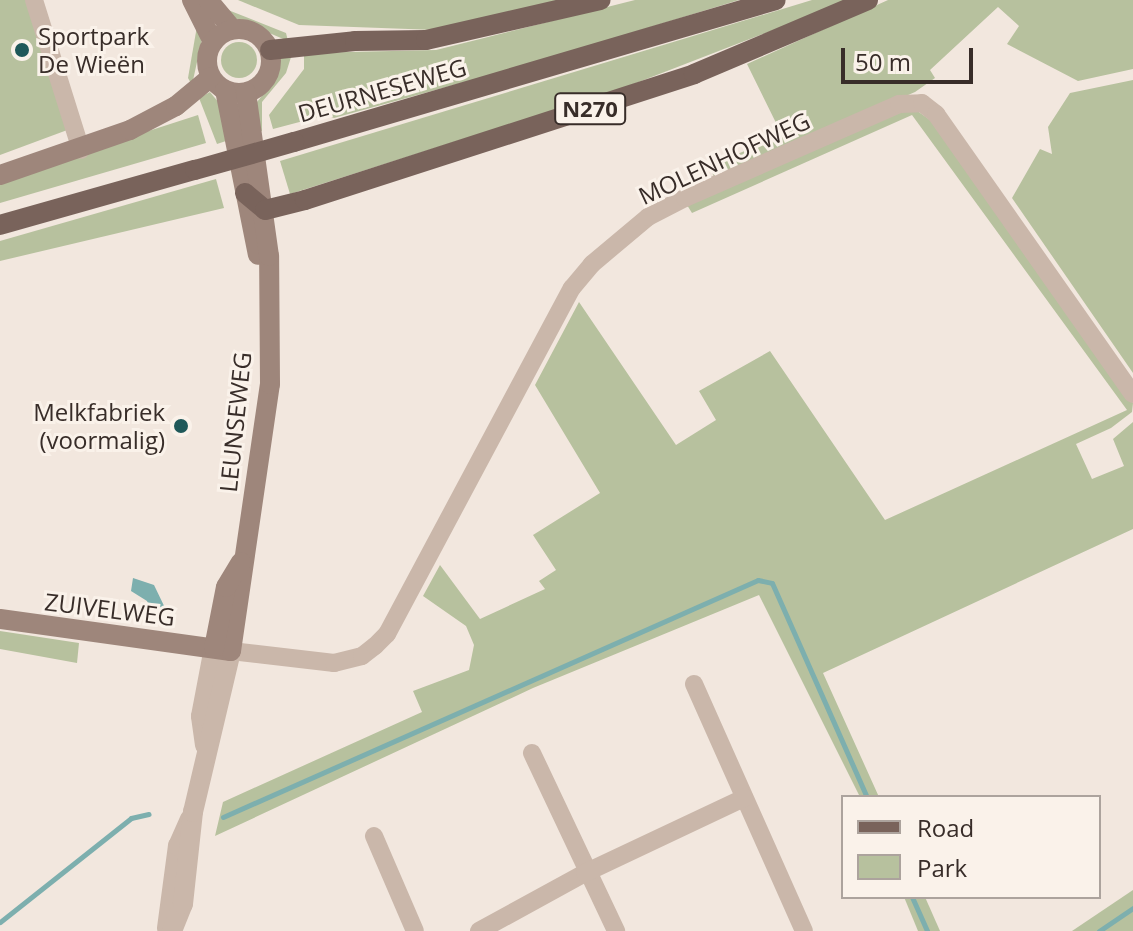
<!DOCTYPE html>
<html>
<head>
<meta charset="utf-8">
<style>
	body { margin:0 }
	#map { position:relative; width:1133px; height:931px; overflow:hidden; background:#f2e7de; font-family:"Open Sans",sans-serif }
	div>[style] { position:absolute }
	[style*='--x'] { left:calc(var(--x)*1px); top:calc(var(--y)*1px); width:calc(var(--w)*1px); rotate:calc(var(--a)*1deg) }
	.green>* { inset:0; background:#b7c19e }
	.round { border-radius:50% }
	.water>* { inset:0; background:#7dafae }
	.stream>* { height:5px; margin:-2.5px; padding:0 2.5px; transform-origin:2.5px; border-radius:2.5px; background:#7dafae }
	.minor>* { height:18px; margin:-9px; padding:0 9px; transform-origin:9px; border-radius:9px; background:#cab7aa }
	.tertiary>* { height:20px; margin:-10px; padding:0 10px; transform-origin:10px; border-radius:10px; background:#cab7aa }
	.secondary>* { height:20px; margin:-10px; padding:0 10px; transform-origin:10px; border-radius:10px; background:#9e867b }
	.secondary>.ring { margin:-10px; padding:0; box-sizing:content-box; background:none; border:20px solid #9e867b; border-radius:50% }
	.primary>* { height:20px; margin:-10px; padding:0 10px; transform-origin:10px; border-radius:10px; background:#79635b }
	.primary-bridge>* { height:20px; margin:-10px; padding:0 10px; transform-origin:10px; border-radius:10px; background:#79635b }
	.dots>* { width:22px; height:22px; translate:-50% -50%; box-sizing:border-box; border:4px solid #faf2ea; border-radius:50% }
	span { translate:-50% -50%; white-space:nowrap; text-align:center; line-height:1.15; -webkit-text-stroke:6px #faf2ea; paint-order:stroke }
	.shield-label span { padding:2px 6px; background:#faf2ea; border:2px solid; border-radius:6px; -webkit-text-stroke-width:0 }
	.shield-label { font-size:22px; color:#382d29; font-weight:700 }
	.poi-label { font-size:24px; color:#382d29 }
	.left { translate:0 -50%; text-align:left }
	.right { translate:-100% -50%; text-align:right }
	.street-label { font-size:24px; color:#382d29 }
	.legend { position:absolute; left:841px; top:795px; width:260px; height:104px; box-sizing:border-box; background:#faf2ea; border:2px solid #aca39d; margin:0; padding:10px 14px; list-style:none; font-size:24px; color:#382d29 }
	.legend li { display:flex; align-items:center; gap:16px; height:40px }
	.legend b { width:40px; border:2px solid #aca39d }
	.scale { position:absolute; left:841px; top:48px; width:132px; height:36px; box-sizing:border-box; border:4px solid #382d29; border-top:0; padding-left:10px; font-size:24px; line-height:28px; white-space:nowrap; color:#382d29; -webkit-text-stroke:6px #faf2ea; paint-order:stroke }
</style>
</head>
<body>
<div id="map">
	<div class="green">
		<i style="clip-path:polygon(0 0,29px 0,70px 129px,0 155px)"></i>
		<i style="clip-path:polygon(238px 0,566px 0,436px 30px,299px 25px)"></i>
		<i style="clip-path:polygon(635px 0,739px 0,530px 64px,334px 118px,326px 115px,273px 129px,269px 115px,304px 69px,304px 53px,436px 50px)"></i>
		<i style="clip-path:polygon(812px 0,851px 0,618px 90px,290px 194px,280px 161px)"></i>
		<i style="clip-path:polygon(888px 0,1133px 0,1133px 69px,1078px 81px,1007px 44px,1019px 26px,998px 7px,930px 70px,935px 78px,915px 92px,715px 179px,709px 166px,782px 135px,747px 64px)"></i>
		<i style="clip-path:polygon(223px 8px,286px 33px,288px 41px,227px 15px)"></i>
		<i style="clip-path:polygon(197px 26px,202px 39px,192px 85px,188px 78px)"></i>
		<i class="round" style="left:221px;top:42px;width:36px;height:36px"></i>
		<i style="clip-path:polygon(292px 54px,286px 73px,262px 102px,262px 131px,255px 133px,257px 102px,276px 78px,280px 56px)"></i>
		<i style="clip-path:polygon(1133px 80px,1133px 373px,1012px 198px,1040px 149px,1052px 154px,1048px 127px,1070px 93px)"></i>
		<i style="clip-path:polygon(210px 92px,219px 103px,226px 141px,217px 144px,199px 98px)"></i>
		<i style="clip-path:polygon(899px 110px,916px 110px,937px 125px,1133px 403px,1132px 412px,1111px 428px,1076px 444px,1092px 479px,1124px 466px,1113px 439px,1133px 422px,1133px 529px,823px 673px,879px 797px,860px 797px,759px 595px,533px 688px,215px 836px,223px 802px,422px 712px,413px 691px,469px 670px,474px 645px,466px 626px,423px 596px,440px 565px,480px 619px,545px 589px,539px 581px,556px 570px,533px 535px,600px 493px,535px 385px,579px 302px,676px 445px,716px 420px,699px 391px,770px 351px,885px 520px,1127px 410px,912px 115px,692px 213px,687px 205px)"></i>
		<i style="clip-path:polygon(198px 115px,206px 143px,0 203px,0 179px)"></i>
		<i style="clip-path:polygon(216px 179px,224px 208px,0 261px,0 241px)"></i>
		<i style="clip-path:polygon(0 631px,79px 643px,77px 663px,0 649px)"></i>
		<i style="clip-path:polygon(1133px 890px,1133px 931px,1072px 931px)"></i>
		<i style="clip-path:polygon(904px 897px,925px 897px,940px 931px,918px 931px)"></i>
	</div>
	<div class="water">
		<i style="clip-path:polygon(133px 578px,154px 585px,167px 612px,151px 611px,147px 601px,131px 591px)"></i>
	</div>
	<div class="stream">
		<i style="--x:223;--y:817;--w:585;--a:-23.89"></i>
		<i style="--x:758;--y:580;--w:14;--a:12"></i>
		<i style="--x:772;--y:583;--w:234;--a:66.1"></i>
		<i style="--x:912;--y:897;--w:37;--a:66"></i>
		<i style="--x:0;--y:922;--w:167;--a:-38.4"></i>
		<i style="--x:131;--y:818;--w:18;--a:-13"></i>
		<i style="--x:1099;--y:931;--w:41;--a:-34.1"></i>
	</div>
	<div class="minor">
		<i style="--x:34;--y:0;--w:157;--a:72.6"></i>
		<i style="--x:231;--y:651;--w:104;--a:6.6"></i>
		<i style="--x:334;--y:663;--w:29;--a:-14"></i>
		<i style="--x:362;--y:656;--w:16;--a:-38"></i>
		<i style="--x:375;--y:646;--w:17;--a:-45"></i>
		<i style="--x:387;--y:634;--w:392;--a:-61.9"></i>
		<i style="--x:572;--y:288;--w:31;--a:-50"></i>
		<i style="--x:592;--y:264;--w:73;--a:-40"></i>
		<i style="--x:648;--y:217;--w:42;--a:-27.2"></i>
		<i style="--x:685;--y:198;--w:234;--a:-23.7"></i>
		<i style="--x:899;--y:104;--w:23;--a:-2"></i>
		<i style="--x:922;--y:103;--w:18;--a:38"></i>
		<i style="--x:936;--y:114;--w:342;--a:54.9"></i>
		<i style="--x:694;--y:684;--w:270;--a:66"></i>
		<i style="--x:532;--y:753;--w:197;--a:64.7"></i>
		<i style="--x:374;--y:836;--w:103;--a:66.7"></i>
		<i style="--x:479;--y:931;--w:121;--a:-28.7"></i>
		<i style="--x:585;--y:873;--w:176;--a:-25.3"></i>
	</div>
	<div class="tertiary">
		<i style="--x:205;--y:745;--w:29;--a:-98"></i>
		<i style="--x:201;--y:716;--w:69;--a:-79.2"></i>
		<i style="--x:167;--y:928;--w:83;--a:-82.4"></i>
		<i style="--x:178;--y:846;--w:30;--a:-66"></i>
		<i style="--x:172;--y:931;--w:29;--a:-68"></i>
		<i style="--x:183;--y:904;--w:93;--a:-83.8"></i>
		<i style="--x:193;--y:812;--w:165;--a:-76.7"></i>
	</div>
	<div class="secondary">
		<i style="--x:192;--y:0;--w:47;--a:63.4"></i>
		<i style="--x:208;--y:0;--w:38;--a:50"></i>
		<i class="ring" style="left:207px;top:29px;width:44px;height:44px"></i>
		<i style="--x:225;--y:90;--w:168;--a:78.7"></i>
		<i style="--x:0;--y:175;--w:138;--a:-19.1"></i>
		<i style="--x:130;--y:130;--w:52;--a:-27.6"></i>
		<i style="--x:176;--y:106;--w:45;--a:-39.6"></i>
		<i style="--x:0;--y:619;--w:233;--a:7.9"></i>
		<i style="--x:231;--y:651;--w:270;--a:-81.7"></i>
		<i style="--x:270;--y:384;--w:128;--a:-90.4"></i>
		<i style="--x:269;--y:256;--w:165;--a:-98"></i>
		<i style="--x:214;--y:648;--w:62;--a:-78.9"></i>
		<i style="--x:226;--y:587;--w:29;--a:-59"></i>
	</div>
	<div class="primary">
		<i style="--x:270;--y:50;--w:85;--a:-6"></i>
		<i style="--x:355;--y:41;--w:71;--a:-0.8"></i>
		<i style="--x:426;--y:40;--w:179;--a:-12.9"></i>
		<i style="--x:294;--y:142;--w:502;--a:-16.42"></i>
		<i style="--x:245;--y:193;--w:26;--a:40"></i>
		<i style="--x:265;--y:210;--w:41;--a:-14"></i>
		<i style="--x:305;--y:200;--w:409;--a:-17.9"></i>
		<i style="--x:694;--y:74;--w:189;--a:-23"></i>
		<i style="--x:0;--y:225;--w:203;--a:-15.8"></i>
	</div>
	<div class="primary-bridge">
		<i style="--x:195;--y:170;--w:103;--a:-15.8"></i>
	</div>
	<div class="dots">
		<i style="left:22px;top:50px;background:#1f5859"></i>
		<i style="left:181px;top:426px;background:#1f5859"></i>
	</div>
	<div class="shield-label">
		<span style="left:590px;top:109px">N270</span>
	</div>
	<div class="poi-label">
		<span class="left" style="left:38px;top:50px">Sportpark<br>De Wieën</span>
		<span class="right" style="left:165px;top:426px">Melkfabriek<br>(voormalig)</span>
	</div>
	<div class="street-label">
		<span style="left:382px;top:90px;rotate:-16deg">DEURNESEWEG</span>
		<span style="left:724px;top:158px;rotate:-25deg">MOLENHOFWEG</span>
		<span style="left:235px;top:422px;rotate:-84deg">LEUNSEWEG</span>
		<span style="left:110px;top:609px;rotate:7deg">ZUIVELWEG</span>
	</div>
	<ul class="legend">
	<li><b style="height:10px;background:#79635b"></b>Road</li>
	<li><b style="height:22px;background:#b7c19e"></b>Park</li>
	</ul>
	<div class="scale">50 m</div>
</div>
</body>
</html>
